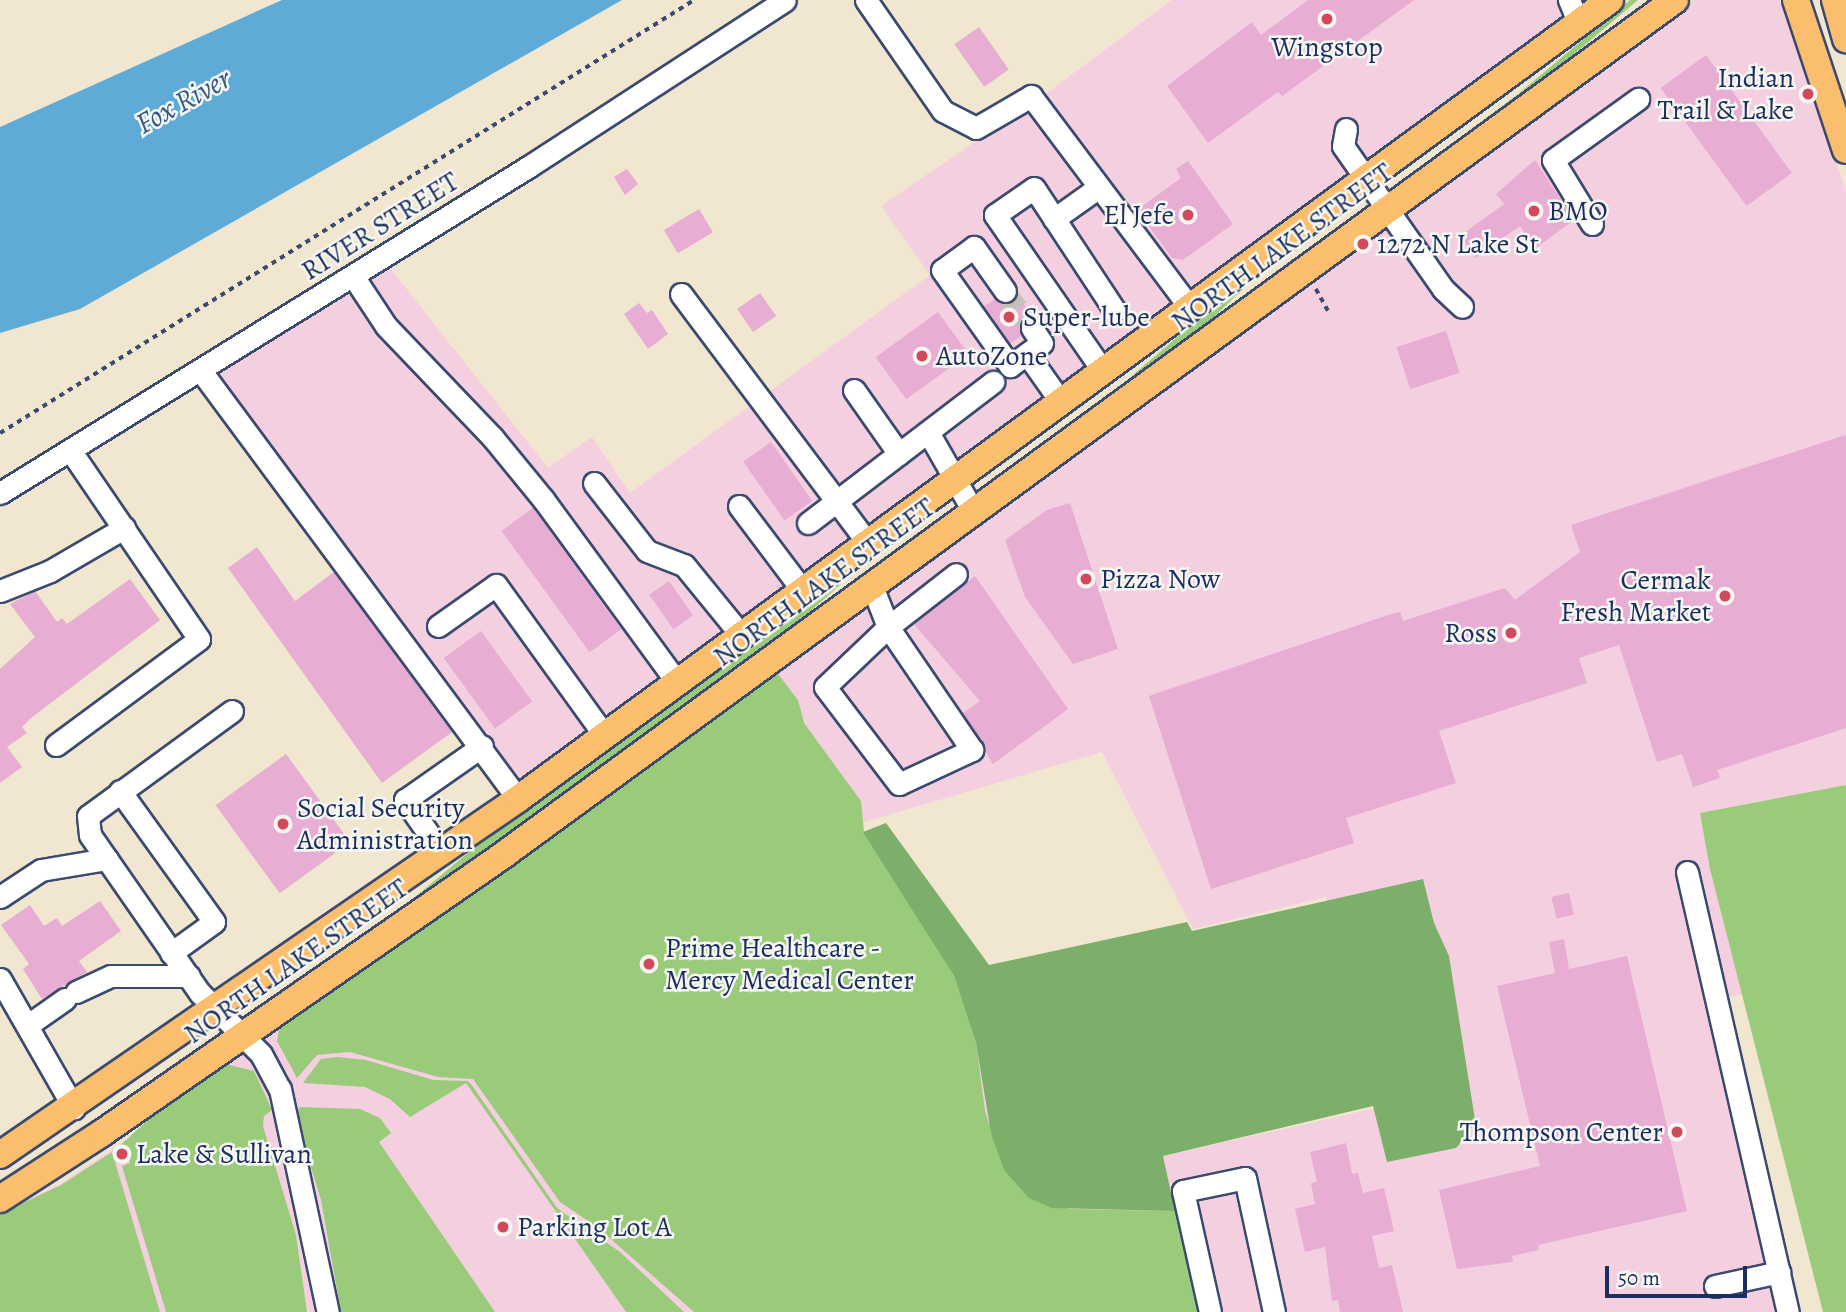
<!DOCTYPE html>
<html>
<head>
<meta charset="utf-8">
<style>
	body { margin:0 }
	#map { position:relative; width:1846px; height:1312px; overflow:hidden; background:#f1e6cf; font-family:Alegreya,serif }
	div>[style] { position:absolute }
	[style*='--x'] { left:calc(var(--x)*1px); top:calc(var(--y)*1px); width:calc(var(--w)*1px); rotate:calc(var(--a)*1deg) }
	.built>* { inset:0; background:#f3cfe0 }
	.green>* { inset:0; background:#9acb7a }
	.forest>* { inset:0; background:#7baf6a }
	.water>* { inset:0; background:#5eabd7 }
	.building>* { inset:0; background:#e7add3; transform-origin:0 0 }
	.minor-tunnel>* { height:21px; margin-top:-10.5px; transform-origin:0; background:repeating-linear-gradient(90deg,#c6c1b8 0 21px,transparent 0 31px) }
	.path>* { height:3.5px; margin-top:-1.75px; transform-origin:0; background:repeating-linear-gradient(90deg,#3b4a6f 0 5px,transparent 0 10px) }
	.roads { filter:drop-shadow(2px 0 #3b4a6f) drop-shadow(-2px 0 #3b4a6f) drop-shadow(0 2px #3b4a6f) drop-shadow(0 -2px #3b4a6f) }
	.minor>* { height:21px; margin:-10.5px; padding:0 10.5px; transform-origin:10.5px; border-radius:10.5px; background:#fff }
	.major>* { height:26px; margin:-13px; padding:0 13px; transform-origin:13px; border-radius:13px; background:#fabe6d }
	.dots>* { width:19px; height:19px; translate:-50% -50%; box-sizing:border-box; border:4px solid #f6f6f2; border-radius:50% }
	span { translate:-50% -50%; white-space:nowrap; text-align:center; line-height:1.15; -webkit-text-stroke:5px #f6f6f2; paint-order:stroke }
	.poi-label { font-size:28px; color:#1b2f5e }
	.right { translate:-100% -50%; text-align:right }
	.left { translate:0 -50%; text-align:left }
	.street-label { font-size:28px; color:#1b2f5e }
	.water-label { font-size:30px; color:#325a88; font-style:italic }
	.scale { position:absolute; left:1605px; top:1266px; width:142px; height:32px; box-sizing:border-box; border:4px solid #1b2f5e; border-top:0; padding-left:9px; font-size:21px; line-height:24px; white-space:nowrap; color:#1b2f5e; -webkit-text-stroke:5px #f6f6f2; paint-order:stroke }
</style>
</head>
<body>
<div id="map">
	<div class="built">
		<i style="clip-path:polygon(1172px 0,1592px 0,522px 782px,218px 373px,390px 268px,548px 468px,592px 437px,630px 493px,930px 275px,881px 206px,1051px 90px)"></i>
		<i style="clip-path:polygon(evenodd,1694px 0,1780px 0,1846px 191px,1846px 785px,1701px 813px,1743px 994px,1725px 998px,1798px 1312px,0 1312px,0 1213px,60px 1184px,122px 1143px,219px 1066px,513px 862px,1694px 0,1102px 752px,1193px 929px,1326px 897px,1376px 1108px,1163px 1156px,1039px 1121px,840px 829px,1102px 752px)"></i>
	</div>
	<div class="green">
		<i style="clip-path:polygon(1630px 0,1638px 0,1540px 83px,1420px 168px,1518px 94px)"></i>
		<i style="clip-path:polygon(1353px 202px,1357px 205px,1243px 289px,1194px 336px,994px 483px,997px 476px,1120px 386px,1222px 299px)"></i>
		<i style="clip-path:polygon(922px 518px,924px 521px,857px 570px,764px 652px,260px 1011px,257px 1008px,403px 907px,493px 832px)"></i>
		<i style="clip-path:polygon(775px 670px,798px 700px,804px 723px,861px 801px,864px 832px,954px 976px,976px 1043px,985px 1111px,1004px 1170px,1069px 1209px,1175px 1211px,1199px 1312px,694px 1312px,597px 1227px,560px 1202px,473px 1079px,438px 1077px,350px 1052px,317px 1055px,297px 1078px,277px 1041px,280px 1025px)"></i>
		<i style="clip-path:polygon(1846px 785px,1846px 1312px,1823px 1312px,1710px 869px,1700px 813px)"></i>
		<i style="clip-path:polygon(337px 1057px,366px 1060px,433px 1080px,468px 1081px,471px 1084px,557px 1208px,620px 1252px,684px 1312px,626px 1312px,466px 1083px,410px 1117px,390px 1099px,365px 1087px,303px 1083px,321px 1059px)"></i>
		<i style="clip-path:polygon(225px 1064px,254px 1071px,272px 1110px,264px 1116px,263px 1126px,296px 1235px,307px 1312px,166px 1312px,122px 1166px,130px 1163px,128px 1155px,119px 1158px,116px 1149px,158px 1111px)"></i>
		<i style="clip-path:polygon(300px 1107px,360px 1109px,380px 1118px,391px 1133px,379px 1142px,495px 1312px,341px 1312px,321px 1200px,295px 1115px)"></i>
		<i style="clip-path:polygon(112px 1152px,160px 1312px,0 1312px,0 1214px,61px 1185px)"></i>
	</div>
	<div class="forest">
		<i style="clip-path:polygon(886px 823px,989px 965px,1187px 922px,1192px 931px,1423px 879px,1434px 923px,1449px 956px,1475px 1120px,1469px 1133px,1456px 1148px,1387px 1162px,1373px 1106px,1163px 1156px,1175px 1211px,1052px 1208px,1029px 1198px,1004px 1170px,991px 1133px,976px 1043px,954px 976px,863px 832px)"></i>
	</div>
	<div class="water">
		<i style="clip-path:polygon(282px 0,622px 0,80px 309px,0 333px,0 127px)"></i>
	</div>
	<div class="building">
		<i style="clip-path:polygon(1308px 0,1414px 0,1282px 96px,1278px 92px,1208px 143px,1167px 86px,1252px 22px,1261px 35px)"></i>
		<i style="left:979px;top:27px;width:52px;height:30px;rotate:55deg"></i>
		<i style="left:1706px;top:55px;width:146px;height:56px;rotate:54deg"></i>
		<i style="clip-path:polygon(1535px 160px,1574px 220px,1536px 248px,1520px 226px,1475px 258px,1460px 236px,1504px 204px,1496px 194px)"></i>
		<i style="clip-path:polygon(1188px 161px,1233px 224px,1183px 260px,1172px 258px,1137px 210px,1181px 178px,1176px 169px)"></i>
		<i style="clip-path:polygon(627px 169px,638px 184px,625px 195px,614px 177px)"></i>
		<i style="left:699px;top:209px;width:27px;height:41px;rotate:59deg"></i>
		<i style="left:760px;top:293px;width:28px;height:28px;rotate:55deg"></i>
		<i style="clip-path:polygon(1017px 295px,1032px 315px,1021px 322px,1021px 336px,1010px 344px,984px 306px,995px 299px,1007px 304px)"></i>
		<i style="clip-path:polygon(639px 303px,647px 313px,652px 310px,668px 334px,648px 349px,624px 314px)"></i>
		<i style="left:938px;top:312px;width:52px;height:77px;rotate:54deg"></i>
		<i style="left:1446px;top:331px;width:44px;height:52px;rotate:72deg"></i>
		<i style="clip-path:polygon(1846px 435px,1846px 728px,1717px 770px,1720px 778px,1693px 787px,1682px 754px,1657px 762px,1619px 645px,1579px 658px,1587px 683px,1439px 731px,1456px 783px,1346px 818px,1354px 843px,1211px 889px,1149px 696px,1388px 615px,1400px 612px,1403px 621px,1505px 588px,1515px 600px,1580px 552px,1571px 525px)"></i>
		<i style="left:771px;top:442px;width:72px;height:34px;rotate:55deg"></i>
		<i style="clip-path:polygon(1070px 503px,1118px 649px,1073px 664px,1025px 597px,1005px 540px,1047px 510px)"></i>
		<i style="left:533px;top:508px;width:150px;height:39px;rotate:54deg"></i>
		<i style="clip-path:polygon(257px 547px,295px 601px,334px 572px,452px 732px,382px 783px,228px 568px)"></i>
		<i style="clip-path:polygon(975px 576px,1068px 709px,993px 764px,963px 713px,980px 701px,914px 624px)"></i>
		<i style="clip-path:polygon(130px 579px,160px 620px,31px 718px,22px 727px,27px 733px,7px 747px,22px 767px,0 783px,0 669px,35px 637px,10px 604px,35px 591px,57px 622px,62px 618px,67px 624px)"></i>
		<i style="left:669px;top:581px;width:42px;height:24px;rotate:55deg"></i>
		<i style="left:481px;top:631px;width:87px;height:46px;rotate:54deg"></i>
		<i style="left:286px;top:754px;width:109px;height:87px;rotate:54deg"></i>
		<i style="left:1569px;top:893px;width:22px;height:18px;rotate:77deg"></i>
		<i style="clip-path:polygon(100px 901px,121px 931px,79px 961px,87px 972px,42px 999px,23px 969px,29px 964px,1px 925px,30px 905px,44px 926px,57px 918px,62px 926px)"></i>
		<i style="clip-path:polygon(1564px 939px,1569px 969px,1627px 956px,1687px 1211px,1538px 1245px,1539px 1250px,1512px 1256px,1513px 1262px,1457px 1269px,1439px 1190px,1540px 1166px,1497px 986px,1555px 973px,1549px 942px)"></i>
		<i style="clip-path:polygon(1346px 1143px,1352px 1174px,1358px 1173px,1363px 1193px,1384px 1188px,1394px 1231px,1372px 1236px,1379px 1268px,1392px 1265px,1403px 1312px,1340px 1312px,1338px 1300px,1332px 1301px,1325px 1247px,1305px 1252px,1295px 1209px,1315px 1204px,1311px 1183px,1317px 1182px,1310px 1152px)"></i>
	</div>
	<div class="minor-tunnel">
		<i style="--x:1005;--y:291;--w:46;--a:53.9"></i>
	</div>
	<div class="path">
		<i style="--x:1316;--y:289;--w:25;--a:61"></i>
		<i style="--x:0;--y:433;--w:818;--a:-31.96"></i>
	</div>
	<div class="roads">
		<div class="minor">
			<i style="--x:866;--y:0;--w:135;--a:55.3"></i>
			<i style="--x:943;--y:111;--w:37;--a:27"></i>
			<i style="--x:976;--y:128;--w:64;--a:-30.2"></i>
			<i style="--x:1031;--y:96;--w:265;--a:53.1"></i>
			<i style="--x:1569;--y:0;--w:25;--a:67"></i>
			<i style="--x:1346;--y:129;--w:17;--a:100"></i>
			<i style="--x:1343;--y:146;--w:174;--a:55"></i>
			<i style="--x:1443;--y:289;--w:26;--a:43"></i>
			<i style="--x:1054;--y:219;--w:55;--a:-35.4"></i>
			<i style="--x:1592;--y:224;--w:75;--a:-121.4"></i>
			<i style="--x:1553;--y:160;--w:105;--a:-35.7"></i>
			<i style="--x:353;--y:276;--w:60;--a:56.6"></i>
			<i style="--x:386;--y:326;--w:155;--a:46.3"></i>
			<i style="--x:493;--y:438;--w:79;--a:50.7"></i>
			<i style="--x:543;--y:499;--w:227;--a:53.8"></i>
			<i style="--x:1005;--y:291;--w:54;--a:-125.2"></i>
			<i style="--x:974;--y:247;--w:39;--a:144"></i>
			<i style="--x:942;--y:270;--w:118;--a:54.7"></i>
			<i style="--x:1010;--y:366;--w:39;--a:-36"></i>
			<i style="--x:1042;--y:343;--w:18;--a:-124"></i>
			<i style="--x:681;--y:294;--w:311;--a:53.1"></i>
			<i style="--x:1027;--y:354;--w:59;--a:54.7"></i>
			<i style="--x:201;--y:371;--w:533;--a:53.47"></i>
			<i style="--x:1103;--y:371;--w:190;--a:-124.7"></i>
			<i style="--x:995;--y:215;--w:47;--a:-34.7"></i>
			<i style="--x:1034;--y:188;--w:147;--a:56.6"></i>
			<i style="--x:854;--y:390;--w:78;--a:54.9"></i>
			<i style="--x:928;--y:432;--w:91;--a:60.3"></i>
			<i style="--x:594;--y:483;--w:86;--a:52.1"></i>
			<i style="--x:647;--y:551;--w:40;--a:21"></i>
			<i style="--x:684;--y:565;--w:90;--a:50.8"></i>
			<i style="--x:0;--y:493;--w:621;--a:-31.69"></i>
			<i style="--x:528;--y:167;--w:306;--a:-33"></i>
			<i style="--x:739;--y:506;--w:106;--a:53"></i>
			<i style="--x:808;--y:523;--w:233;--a:-37.3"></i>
			<i style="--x:872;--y:586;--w:44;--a:68.7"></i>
			<i style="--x:888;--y:627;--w:87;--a:136.4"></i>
			<i style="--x:825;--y:687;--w:122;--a:52.7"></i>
			<i style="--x:899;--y:784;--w:81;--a:-25"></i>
			<i style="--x:972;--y:750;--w:149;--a:-124.3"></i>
			<i style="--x:888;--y:627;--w:86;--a:-37.9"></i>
			<i style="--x:0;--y:591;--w:54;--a:-21.8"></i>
			<i style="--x:50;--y:571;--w:86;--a:-30.2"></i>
			<i style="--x:438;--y:626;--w:71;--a:-35.3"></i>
			<i style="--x:496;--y:585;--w:186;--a:54.2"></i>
			<i style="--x:232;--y:711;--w:178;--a:143.9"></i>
			<i style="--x:88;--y:816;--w:19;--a:84"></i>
			<i style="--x:90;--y:835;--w:193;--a:55.2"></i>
			<i style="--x:200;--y:993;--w:86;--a:45"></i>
			<i style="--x:261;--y:1054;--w:40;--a:62"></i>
			<i style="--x:280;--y:1089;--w:228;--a:77.9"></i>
			<i style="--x:56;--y:745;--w:178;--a:-36.5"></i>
			<i style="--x:199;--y:639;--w:229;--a:-124.3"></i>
			<i style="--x:120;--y:791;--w:161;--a:54.3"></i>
			<i style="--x:214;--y:922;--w:53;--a:144.2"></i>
			<i style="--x:442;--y:853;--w:65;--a:-124.9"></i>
			<i style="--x:405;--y:800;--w:94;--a:-35"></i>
			<i style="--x:1687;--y:872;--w:451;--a:77.1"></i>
			<i style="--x:0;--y:897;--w:49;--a:-33.4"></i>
			<i style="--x:41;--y:870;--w:67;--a:-9.5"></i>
			<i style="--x:0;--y:979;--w:149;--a:60.2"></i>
			<i style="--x:76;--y:992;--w:38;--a:-25"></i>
			<i style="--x:111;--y:976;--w:78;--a:0"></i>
			<i style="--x:28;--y:1025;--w:45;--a:-35.1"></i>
			<i style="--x:1715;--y:1286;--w:66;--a:-12.3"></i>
			<i style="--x:1210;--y:1312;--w:124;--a:-102.6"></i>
			<i style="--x:1183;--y:1191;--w:63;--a:-11.8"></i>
			<i style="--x:1245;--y:1178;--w:137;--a:77.8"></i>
		</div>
		<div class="major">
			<i style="--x:1796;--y:0;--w:158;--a:71.6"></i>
			<i style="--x:1835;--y:0;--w:41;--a:74.2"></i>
			<i style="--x:0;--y:1155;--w:629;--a:-34.5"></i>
			<i style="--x:518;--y:799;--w:1353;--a:-36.19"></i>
			<i style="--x:0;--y:1199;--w:121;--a:-32.9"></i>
			<i style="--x:102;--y:1133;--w:492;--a:-34.7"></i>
			<i style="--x:506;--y:853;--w:1447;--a:-36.12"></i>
		</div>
	</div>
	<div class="dots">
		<i style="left:1327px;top:19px;background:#d1495b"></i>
		<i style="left:1808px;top:94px;background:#d1495b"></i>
		<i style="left:1534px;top:211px;background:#d1495b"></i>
		<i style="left:1188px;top:215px;background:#d1495b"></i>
		<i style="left:1363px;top:244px;background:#d1495b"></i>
		<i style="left:1009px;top:317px;background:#d1495b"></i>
		<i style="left:922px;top:356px;background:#d1495b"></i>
		<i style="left:1086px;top:579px;background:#d1495b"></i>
		<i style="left:1725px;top:596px;background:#d1495b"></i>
		<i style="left:1511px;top:633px;background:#d1495b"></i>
		<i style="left:283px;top:824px;background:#d1495b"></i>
		<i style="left:649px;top:964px;background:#d1495b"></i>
		<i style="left:1677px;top:1132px;background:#d1495b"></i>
		<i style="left:122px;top:1154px;background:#d1495b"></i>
		<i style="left:503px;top:1227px;background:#d1495b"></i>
	</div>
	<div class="poi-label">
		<span style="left:1327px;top:47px">Wingstop</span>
		<span class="right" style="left:1794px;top:94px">Indian<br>Trail &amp; Lake</span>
		<span class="left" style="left:1548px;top:211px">BMO</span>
		<span class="right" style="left:1174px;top:215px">El Jefe</span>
		<span class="left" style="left:1377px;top:244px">1272 N Lake St</span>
		<span class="left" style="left:1023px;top:317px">Super-lube</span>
		<span class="left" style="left:936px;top:356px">AutoZone</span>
		<span class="left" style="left:1100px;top:579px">Pizza Now</span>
		<span class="right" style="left:1711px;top:596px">Cermak<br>Fresh Market</span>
		<span class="right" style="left:1497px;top:633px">Ross</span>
		<span class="left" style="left:297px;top:824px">Social Security<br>Administration</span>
		<span class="left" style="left:665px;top:964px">Prime Healthcare -<br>Mercy Medical Center</span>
		<span class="right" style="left:1663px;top:1132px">Thompson Center</span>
		<span class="left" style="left:136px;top:1154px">Lake &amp; Sullivan</span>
		<span class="left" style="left:517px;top:1227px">Parking Lot A</span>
	</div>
	<div class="street-label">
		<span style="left:380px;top:226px;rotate:-32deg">RIVER STREET</span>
		<span style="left:1282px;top:247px;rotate:-36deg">NORTH LAKE STREET</span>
		<span style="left:824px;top:582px;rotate:-36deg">NORTH LAKE STREET</span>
		<span style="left:296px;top:961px;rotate:-35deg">NORTH LAKE STREET</span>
	</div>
	<div class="water-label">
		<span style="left:183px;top:101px;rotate:-29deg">Fox River</span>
	</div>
	<div class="scale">50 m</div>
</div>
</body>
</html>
